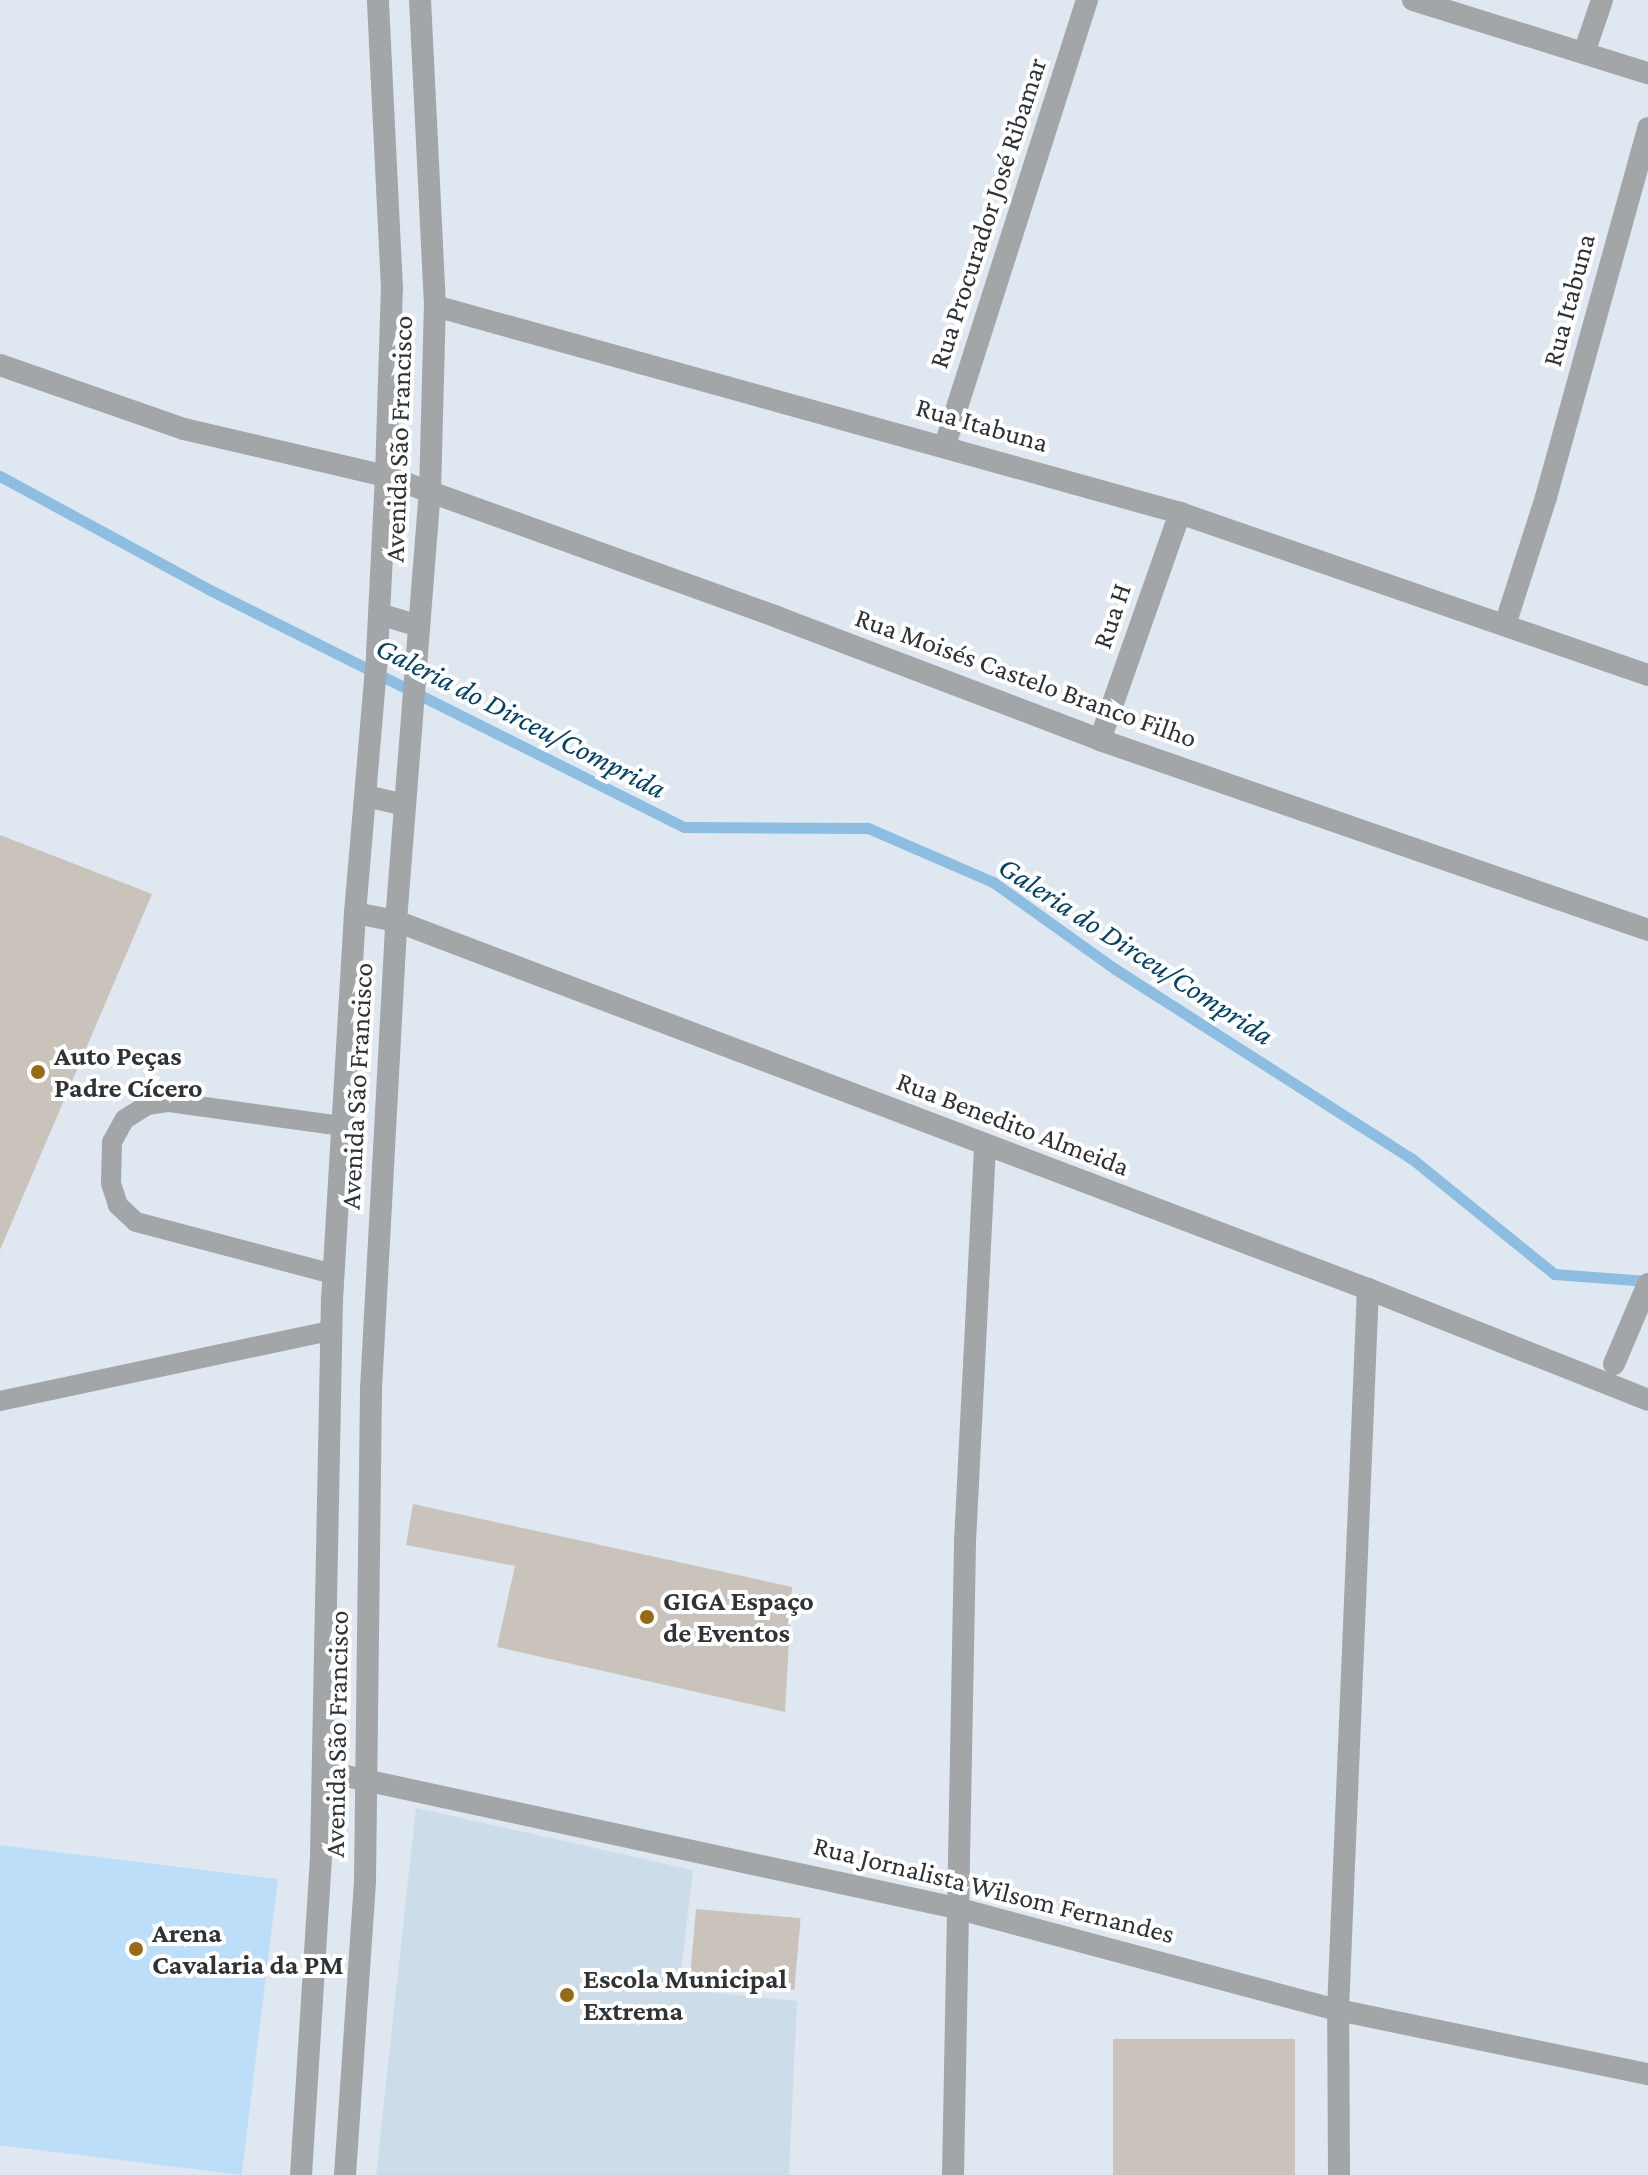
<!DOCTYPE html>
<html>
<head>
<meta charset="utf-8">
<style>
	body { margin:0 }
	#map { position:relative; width:1648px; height:2175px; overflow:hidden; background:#dfe8f0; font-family:"Crimson Pro",serif }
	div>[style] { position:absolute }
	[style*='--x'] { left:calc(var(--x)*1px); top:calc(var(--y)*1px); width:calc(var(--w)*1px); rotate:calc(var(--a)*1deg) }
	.built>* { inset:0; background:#ccdce8 }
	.green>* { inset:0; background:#bcdef8; transform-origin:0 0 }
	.stream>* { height:11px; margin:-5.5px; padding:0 5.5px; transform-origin:5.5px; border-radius:5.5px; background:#8dbde1 }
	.building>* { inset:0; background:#c9c3bb; transform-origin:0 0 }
	.service>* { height:20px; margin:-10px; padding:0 10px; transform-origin:10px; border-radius:10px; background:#a2a6a9 }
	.pedestrian>* { height:22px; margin:-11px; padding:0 11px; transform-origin:11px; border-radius:11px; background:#a2a6a9 }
	.minor>* { height:22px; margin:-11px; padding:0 11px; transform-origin:11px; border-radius:11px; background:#a2a6a9 }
	.tertiary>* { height:22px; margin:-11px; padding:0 11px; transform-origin:11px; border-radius:11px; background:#a2a6a9 }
	.dots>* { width:22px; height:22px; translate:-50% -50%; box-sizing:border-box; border:4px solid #fff; border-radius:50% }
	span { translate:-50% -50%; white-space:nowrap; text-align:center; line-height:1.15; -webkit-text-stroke:8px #fff; paint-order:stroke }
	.street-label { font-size:28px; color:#303336 }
	.poi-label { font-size:28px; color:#303336; font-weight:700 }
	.left { translate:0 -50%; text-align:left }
	.water-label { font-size:30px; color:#054265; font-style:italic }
</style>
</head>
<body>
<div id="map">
	<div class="built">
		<i style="clip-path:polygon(416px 1808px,693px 1870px,679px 1989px,797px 2001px,789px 2175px,376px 2175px)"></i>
	</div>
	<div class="green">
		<i style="left:0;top:1845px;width:280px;height:298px;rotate:7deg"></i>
	</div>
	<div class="stream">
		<i style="--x:0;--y:476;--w:239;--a:28.5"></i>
		<i style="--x:210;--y:590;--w:530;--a:26.57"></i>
		<i style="--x:684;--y:827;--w:184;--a:0.3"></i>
		<i style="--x:868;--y:828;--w:136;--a:23.4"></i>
		<i style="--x:993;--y:882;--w:150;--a:35.5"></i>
		<i style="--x:1115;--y:969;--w:351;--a:32.6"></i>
		<i style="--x:1411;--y:1158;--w:184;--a:39"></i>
		<i style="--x:1554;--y:1274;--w:94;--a:4.3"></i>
	</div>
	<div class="building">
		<i style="clip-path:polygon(0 835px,152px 894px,0 1250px)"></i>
		<i style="clip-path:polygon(413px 1504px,792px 1587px,785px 1712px,497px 1647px,515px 1566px,406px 1545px)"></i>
		<i style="left:696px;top:1909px;width:105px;height:72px;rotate:5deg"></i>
		<i style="left:1113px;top:2039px;width:182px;height:136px"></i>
	</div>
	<div class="service">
		<i style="--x:333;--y:1274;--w:204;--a:-165.2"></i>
		<i style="--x:136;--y:1222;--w:25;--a:-137"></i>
		<i style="--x:118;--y:1205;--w:23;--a:-108"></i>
		<i style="--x:111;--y:1183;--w:41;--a:-88.6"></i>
		<i style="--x:112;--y:1142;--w:26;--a:-61"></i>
		<i style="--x:125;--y:1119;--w:26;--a:-32"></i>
		<i style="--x:147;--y:1105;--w:22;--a:-8"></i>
		<i style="--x:169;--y:1102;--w:175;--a:7.9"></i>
		<i style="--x:0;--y:1401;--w:337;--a:-12"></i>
	</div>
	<div class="pedestrian">
		<i style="--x:1614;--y:1364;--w:87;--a:-67"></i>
	</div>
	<div class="minor">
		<i style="--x:1413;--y:0;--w:246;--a:17.3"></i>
		<i style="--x:1584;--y:53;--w:56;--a:-71.2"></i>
		<i style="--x:435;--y:306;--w:773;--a:15.53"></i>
		<i style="--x:1180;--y:513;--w:495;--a:19.1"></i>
		<i style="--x:0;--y:365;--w:195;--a:19.2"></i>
		<i style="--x:184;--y:429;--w:207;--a:13.1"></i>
		<i style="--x:386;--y:476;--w:416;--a:19.8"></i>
		<i style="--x:777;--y:617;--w:346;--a:20.8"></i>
		<i style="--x:1100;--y:740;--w:580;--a:19.12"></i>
		<i style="--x:945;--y:445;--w:467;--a:-72.3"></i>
		<i style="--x:1505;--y:625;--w:134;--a:-72.2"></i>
		<i style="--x:1546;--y:497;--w:383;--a:-74.5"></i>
		<i style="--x:1100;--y:740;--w:241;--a:-70.6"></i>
		<i style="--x:355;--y:913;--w:42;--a:11"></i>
		<i style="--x:396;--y:921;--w:1039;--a:20.74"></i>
		<i style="--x:1368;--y:1289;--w:301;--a:21.6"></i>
		<i style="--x:323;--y:1771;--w:648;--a:12.21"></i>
		<i style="--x:956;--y:1908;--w:395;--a:15"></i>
		<i style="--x:1338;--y:2010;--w:317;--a:11.7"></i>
		<i style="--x:953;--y:2175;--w:633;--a:-88.91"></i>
		<i style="--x:965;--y:1542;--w:397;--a:-87.1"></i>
		<i style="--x:1339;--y:2175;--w:165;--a:-90.3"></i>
		<i style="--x:1338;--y:2010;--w:722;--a:-87.62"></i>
	</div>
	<div class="tertiary">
		<i style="--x:379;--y:614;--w:42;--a:16.7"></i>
		<i style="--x:366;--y:796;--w:40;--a:13"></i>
		<i style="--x:301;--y:2175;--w:320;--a:-86.4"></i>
		<i style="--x:321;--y:1856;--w:556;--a:-88.87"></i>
		<i style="--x:332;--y:1300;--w:388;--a:-86.6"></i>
		<i style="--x:355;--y:913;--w:260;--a:-85.1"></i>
		<i style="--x:377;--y:654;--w:178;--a:-87.1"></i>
		<i style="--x:386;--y:476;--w:187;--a:-88.2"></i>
		<i style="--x:392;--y:289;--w:289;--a:-92.8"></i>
		<i style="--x:345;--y:2175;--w:295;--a:-86.1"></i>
		<i style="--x:365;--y:1881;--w:492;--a:-89.3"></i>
		<i style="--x:371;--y:1389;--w:469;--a:-86.9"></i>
		<i style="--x:396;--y:921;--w:429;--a:-85.5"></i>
		<i style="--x:430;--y:493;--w:187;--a:-88.5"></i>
		<i style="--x:435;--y:306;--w:306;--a:-92.8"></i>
	</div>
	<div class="dots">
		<i style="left:38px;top:1072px;background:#966a17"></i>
		<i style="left:647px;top:1617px;background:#966a17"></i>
		<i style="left:136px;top:1949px;background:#966a17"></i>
		<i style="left:567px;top:1995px;background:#966a17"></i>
	</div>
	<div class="street-label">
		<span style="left:988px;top:213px;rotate:-72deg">Rua Procurador José Ribamar</span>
		<span style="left:1569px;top:300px;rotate:-75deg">Rua Itabuna</span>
		<span style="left:982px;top:425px;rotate:16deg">Rua Itabuna</span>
		<span style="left:399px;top:439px;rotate:-88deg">Avenida São Francisco</span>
		<span style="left:1112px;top:616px;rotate:-71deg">Rua H</span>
		<span style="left:1026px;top:678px;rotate:20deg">Rua Moisés Castelo Branco Filho</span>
		<span style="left:357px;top:1086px;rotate:-87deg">Avenida São Francisco</span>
		<span style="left:1013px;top:1124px;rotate:21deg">Rua Benedito Almeida</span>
		<span style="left:337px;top:1734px;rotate:-89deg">Avenida São Francisco</span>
		<span style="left:994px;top:1890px;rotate:14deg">Rua Jornalista Wilsom Fernandes</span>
	</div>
	<div class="poi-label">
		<span class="left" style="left:54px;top:1072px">Auto Peças<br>Padre Cícero</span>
		<span class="left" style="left:663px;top:1617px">GIGA Espaço<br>de Eventos</span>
		<span class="left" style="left:152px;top:1949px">Arena<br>Cavalaria da PM</span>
		<span class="left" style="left:583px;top:1995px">Escola Municipal<br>Extrema</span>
	</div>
	<div class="water-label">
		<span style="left:521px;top:718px;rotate:27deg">Galeria do Dirceu/Comprida</span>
		<span style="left:1136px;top:951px;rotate:33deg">Galeria do Dirceu/Comprida</span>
	</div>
</div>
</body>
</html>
